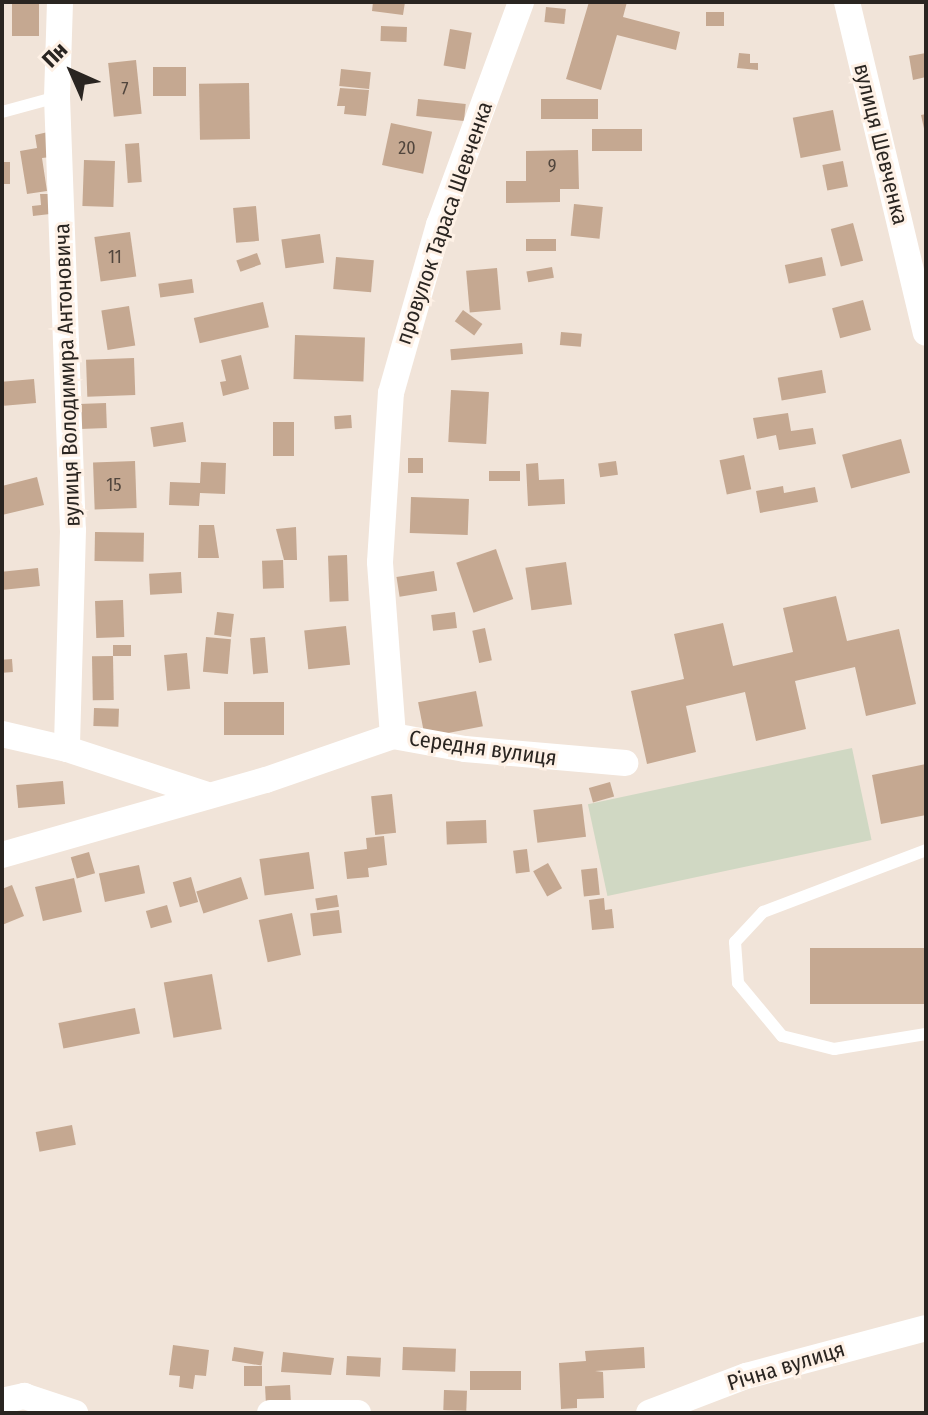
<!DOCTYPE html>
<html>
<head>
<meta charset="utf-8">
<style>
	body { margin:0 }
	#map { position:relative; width:928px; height:1415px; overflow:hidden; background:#f1e4d9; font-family:"Fira Sans Condensed",sans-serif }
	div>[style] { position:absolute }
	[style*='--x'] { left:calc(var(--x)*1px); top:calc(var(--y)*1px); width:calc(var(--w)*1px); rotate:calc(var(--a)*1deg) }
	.green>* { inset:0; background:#d0d8c3; transform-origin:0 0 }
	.building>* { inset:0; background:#c5a891; transform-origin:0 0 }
	.service>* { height:12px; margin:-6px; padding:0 6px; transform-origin:6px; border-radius:6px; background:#fff }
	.minor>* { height:26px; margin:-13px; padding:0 13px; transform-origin:13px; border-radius:13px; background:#fff }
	span { translate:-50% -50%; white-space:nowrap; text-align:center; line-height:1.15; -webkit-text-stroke:6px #fef1e6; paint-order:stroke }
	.number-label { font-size:18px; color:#51463d }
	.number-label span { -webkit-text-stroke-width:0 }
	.street-label { font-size:22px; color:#2a2521 }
	.frame { position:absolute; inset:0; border:4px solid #2a2521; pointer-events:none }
	.north { position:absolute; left:32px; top:32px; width:80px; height:80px; -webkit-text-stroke:6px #fef1e6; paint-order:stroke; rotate:315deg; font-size:22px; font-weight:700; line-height:32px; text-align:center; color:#2a2521 }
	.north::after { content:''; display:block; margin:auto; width:28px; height:36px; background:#2a2521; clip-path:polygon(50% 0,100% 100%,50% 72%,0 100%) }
</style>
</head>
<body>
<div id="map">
	<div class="green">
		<i style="left:852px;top:748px;width:94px;height:270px;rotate:78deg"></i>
	</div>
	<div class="building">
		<i style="left:12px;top:2px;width:27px;height:34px"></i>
		<i style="clip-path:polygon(373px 2px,405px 2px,403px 15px,372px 11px)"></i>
		<i style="clip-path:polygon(589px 2px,627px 2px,623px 17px,680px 32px,676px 50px,617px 35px,601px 90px,566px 79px)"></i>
		<i style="left:546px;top:7px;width:20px;height:15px;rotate:6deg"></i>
		<i style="left:724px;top:12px;width:14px;height:18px;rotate:90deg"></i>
		<i style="left:381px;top:26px;width:26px;height:15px;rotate:2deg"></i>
		<i style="left:450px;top:29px;width:22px;height:37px;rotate:10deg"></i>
		<i style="clip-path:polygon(739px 53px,750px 54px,750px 63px,758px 63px,758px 70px,737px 68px)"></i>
		<i style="clip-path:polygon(926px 53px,926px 77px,913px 80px,909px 56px)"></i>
		<i style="left:136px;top:60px;width:54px;height:28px;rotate:84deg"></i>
		<i style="left:153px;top:67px;width:33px;height:29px"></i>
		<i style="left:341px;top:69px;width:30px;height:17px;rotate:6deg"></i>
		<i style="left:249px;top:83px;width:56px;height:50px;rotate:89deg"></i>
		<i style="clip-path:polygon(340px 88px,369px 90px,366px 116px,344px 114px,345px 106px,337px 106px)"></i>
		<i style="left:418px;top:99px;width:48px;height:17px;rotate:6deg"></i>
		<i style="left:598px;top:99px;width:20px;height:57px;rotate:90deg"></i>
		<i style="left:833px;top:110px;width:41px;height:41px;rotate:79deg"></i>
		<i style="clip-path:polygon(926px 114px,926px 133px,925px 133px,921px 115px)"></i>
		<i style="left:391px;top:123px;width:42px;height:43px;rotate:12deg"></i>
		<i style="left:642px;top:129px;width:22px;height:50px;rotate:90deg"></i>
		<i style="clip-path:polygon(48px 132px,51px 157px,42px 158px,47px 191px,27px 194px,20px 151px,37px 148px,35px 135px)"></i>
		<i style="left:139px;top:143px;width:39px;height:14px;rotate:86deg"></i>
		<i style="clip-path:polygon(578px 150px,579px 189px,560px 189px,560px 202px,506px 203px,506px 181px,526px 181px,526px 151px)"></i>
		<i style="left:84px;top:160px;width:31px;height:46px;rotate:2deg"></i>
		<i style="left:843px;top:161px;width:26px;height:21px;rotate:79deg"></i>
		<i style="left:2px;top:162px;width:8px;height:22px"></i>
		<i style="clip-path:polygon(40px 194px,48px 194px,50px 214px,33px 216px,32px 206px,41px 205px)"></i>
		<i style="left:574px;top:204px;width:29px;height:32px;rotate:6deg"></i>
		<i style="left:256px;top:206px;width:35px;height:23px;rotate:85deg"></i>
		<i style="left:853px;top:223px;width:39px;height:23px;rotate:75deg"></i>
		<i style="left:130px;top:232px;width:45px;height:36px;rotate:82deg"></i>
		<i style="left:320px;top:234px;width:29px;height:39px;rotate:82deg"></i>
		<i style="left:556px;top:239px;width:12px;height:30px;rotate:90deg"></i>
		<i style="left:257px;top:253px;width:12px;height:22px;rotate:70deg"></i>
		<i style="left:336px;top:257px;width:38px;height:32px;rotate:5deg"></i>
		<i style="left:822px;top:257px;width:19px;height:38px;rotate:78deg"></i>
		<i style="left:552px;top:267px;width:11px;height:26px;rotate:80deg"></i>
		<i style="left:497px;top:268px;width:42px;height:31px;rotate:85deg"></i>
		<i style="left:192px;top:279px;width:14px;height:34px;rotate:82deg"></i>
		<i style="left:863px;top:300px;width:31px;height:32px;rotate:75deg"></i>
		<i style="left:263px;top:302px;width:26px;height:71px;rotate:77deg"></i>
		<i style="left:129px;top:306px;width:40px;height:28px;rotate:81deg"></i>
		<i style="left:463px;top:310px;width:24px;height:14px;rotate:36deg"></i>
		<i style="left:561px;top:332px;width:21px;height:13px;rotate:5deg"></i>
		<i style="left:295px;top:335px;width:70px;height:44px;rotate:2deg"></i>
		<i style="left:522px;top:343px;width:11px;height:72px;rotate:85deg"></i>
		<i style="clip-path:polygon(241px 355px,249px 389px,223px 396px,220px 382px,226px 381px,221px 360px)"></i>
		<i style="left:134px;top:358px;width:37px;height:48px;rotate:88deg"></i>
		<i style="left:822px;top:370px;width:23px;height:45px;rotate:80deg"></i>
		<i style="left:34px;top:379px;width:24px;height:32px;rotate:85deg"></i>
		<i style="left:451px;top:390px;width:38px;height:52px;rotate:3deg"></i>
		<i style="left:106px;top:403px;width:25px;height:27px;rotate:88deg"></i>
		<i style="clip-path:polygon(788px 413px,791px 431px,813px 428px,816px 444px,779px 450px,776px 435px,757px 439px,753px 418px)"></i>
		<i style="left:351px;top:415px;width:13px;height:17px;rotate:86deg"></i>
		<i style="left:183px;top:422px;width:20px;height:33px;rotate:81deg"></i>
		<i style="left:294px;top:422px;width:34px;height:21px;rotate:90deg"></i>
		<i style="left:901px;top:439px;width:35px;height:61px;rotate:75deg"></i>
		<i style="left:744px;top:455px;width:35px;height:25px;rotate:78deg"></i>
		<i style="left:408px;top:458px;width:15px;height:15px"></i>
		<i style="left:135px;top:461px;width:47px;height:42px;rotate:88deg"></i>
		<i style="left:616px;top:461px;width:14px;height:18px;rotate:82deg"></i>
		<i style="clip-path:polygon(201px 462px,226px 463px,225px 494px,200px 493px,199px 506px,169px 505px,170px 482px,200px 483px)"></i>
		<i style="clip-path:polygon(538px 463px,539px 480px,564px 479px,565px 504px,528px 506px,526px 464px)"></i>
		<i style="left:520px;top:471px;width:10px;height:31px;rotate:90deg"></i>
		<i style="clip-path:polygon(37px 477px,44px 505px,2px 515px,2px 486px)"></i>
		<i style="clip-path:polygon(783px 486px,784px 493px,815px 487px,818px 502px,760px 513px,756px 491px)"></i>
		<i style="left:411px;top:497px;width:58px;height:36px;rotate:2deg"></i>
		<i style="clip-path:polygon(199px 525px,214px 525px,219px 558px,198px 558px)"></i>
		<i style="clip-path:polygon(296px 527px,297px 560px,284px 560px,276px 529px)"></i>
		<i style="left:95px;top:532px;width:49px;height:29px;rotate:1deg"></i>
		<i style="left:496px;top:549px;width:53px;height:42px;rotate:71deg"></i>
		<i style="left:347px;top:555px;width:46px;height:19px;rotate:88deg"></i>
		<i style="left:283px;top:560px;width:28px;height:21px;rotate:88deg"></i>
		<i style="left:566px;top:562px;width:43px;height:41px;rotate:82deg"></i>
		<i style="left:38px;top:568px;width:18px;height:36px;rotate:84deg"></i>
		<i style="left:434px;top:571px;width:20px;height:38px;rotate:81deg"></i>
		<i style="left:181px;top:572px;width:21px;height:32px;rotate:87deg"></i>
		<i style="clip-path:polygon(836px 596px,847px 641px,899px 629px,916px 704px,866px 716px,855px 667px,795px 681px,806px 729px,756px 741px,745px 692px,686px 706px,696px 752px,647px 764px,631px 691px,684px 679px,674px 634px,723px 623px,733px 666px,793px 652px,783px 608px)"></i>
		<i style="left:123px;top:600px;width:37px;height:28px;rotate:88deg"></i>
		<i style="left:217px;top:612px;width:17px;height:23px;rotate:7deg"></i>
		<i style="left:455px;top:612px;width:16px;height:24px;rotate:83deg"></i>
		<i style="left:346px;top:626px;width:39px;height:42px;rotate:84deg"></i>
		<i style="left:485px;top:628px;width:33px;height:13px;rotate:78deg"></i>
		<i style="left:206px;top:637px;width:25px;height:35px;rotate:5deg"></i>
		<i style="left:265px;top:637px;width:36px;height:15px;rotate:85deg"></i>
		<i style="left:131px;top:645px;width:11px;height:18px;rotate:90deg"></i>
		<i style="left:187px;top:653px;width:36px;height:23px;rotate:85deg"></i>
		<i style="left:113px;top:656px;width:44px;height:21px;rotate:89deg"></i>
		<i style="left:12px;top:659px;width:13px;height:10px;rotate:86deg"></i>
		<i style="left:476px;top:691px;width:36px;height:59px;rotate:79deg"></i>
		<i style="left:224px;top:702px;width:60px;height:33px"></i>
		<i style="left:94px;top:708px;width:25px;height:18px;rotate:2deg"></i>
		<i style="clip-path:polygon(926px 764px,926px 815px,881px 824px,872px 775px)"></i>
		<i style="left:63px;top:781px;width:23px;height:47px;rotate:85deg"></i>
		<i style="left:610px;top:782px;width:15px;height:22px;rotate:74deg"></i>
		<i style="left:392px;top:794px;width:39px;height:21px;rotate:84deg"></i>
		<i style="left:582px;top:804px;width:33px;height:49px;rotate:83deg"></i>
		<i style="left:486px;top:820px;width:23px;height:40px;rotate:88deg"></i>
		<i style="clip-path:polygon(384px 836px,387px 865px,368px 868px,369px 877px,347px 879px,344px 852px,367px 849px,366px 838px)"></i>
		<i style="left:527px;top:849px;width:23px;height:14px;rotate:83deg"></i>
		<i style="left:89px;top:852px;width:22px;height:19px;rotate:74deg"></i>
		<i style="left:309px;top:852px;width:37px;height:50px;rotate:82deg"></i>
		<i style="left:548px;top:863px;width:29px;height:17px;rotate:61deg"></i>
		<i style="left:139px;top:865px;width:29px;height:41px;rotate:78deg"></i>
		<i style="left:597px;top:868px;width:27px;height:16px;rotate:84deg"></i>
		<i style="left:191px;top:877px;width:26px;height:19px;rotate:74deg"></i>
		<i style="left:241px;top:877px;width:23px;height:47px;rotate:72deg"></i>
		<i style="left:74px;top:878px;width:35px;height:40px;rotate:77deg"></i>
		<i style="clip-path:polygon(12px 885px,24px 916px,2px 925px,2px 889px)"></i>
		<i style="left:337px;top:895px;width:12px;height:22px;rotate:81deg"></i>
		<i style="clip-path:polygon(604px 898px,605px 910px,612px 909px,614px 928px,592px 930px,589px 900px)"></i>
		<i style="left:167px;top:905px;width:18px;height:22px;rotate:74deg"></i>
		<i style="left:339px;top:910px;width:23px;height:29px;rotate:83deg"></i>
		<i style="left:292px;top:913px;width:43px;height:34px;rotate:78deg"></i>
		<i style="left:926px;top:948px;width:56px;height:116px;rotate:90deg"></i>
		<i style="left:212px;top:974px;width:56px;height:49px;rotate:80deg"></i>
		<i style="left:135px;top:1008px;width:26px;height:78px;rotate:79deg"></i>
		<i style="left:72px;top:1125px;width:20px;height:37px;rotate:79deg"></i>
		<i style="clip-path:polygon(173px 1345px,209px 1350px,206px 1376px,195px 1375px,193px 1389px,179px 1387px,180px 1376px,169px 1375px)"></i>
		<i style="left:234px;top:1347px;width:30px;height:14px;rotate:9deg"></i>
		<i style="left:403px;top:1347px;width:53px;height:23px;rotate:2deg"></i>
		<i style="clip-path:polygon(644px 1347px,645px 1368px,595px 1371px,603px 1372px,604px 1398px,577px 1399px,577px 1408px,561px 1409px,559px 1363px,586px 1361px,585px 1351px)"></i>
		<i style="clip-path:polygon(283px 1352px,334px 1358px,331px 1375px,281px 1372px)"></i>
		<i style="left:347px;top:1356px;width:34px;height:19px;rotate:3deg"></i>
		<i style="left:262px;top:1366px;width:20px;height:18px;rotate:90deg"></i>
		<i style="left:470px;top:1371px;width:51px;height:19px"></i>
		<i style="left:290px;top:1385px;width:18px;height:25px;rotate:87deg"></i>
		<i style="left:444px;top:1390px;width:23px;height:20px;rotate:2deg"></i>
	</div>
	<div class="service">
		<i style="--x:2;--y:112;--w:57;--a:-15.3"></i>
		<i style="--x:926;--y:850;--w:174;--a:159.2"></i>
		<i style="--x:763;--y:912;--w:41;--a:133"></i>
		<i style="--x:735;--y:942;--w:41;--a:85.8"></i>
		<i style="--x:738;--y:983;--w:69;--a:50.3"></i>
		<i style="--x:782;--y:1036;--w:54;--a:14"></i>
		<i style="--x:834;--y:1049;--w:93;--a:-9.3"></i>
	</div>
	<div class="minor">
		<i style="--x:60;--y:2;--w:95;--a:91.8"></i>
		<i style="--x:57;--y:97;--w:433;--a:87.9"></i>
		<i style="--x:73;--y:530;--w:219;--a:91.6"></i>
		<i style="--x:847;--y:2;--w:340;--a:76.6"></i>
		<i style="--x:2;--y:734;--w:67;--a:13"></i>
		<i style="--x:67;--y:749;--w:145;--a:18.1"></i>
		<i style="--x:393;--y:736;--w:174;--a:-94.3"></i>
		<i style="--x:380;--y:562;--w:169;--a:-86.3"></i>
		<i style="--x:391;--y:393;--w:175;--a:-74.1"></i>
		<i style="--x:439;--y:225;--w:238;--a:-69.8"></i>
		<i style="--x:2;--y:855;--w:274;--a:-15.9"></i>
		<i style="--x:266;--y:780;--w:134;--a:-19.1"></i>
		<i style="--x:393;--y:736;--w:73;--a:10.2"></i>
		<i style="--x:465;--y:749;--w:161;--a:5"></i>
		<i style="--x:2;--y:1401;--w:23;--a:-13"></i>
		<i style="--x:24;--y:1396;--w:54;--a:18.4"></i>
		<i style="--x:270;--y:1413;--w:88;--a:0"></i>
		<i style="--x:649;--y:1413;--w:104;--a:-20.9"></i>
		<i style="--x:746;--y:1376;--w:186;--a:-14.9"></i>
	</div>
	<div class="number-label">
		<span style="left:125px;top:89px">7</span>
		<span style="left:407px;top:148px">20</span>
		<span style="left:552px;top:166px">9</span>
		<span style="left:115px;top:257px">11</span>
		<span style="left:114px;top:485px">15</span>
	</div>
	<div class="street-label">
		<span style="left:881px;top:144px;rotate:76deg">вулиця Шевченка</span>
		<span style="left:444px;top:223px;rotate:-71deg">провулок Тараса Шевченка</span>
		<span style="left:67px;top:375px;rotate:-92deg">вулиця Володимира Антоновича</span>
		<span style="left:483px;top:748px;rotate:8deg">Середня вулиця</span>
		<span style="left:786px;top:1366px;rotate:-17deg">Річна вулиця</span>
	</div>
	<div class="frame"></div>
	<div class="north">Пн</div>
</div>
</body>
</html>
